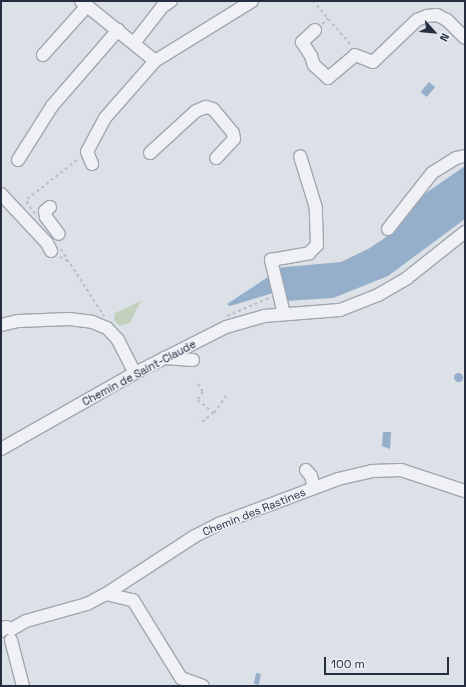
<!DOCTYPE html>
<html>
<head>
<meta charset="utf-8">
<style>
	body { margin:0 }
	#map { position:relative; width:466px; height:687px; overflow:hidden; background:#dce0e7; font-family:"Space Grotesk",sans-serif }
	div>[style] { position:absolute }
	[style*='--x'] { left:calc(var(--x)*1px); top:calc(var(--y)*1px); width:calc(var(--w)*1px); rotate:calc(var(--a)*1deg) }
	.green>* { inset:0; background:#c2d1bd }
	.water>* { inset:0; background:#95aec9; transform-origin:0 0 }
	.round { border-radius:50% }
	.path>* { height:1.5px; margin-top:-0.75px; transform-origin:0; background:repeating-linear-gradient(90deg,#babec5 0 3px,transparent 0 6px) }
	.roads { filter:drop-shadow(1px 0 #a1a7b1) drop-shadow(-1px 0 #a1a7b1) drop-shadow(0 1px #a1a7b1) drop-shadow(0 -1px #a1a7b1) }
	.minor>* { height:12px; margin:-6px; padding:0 6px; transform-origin:6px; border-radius:6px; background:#eff1f5 }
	span { translate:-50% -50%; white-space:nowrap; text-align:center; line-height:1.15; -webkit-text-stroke:3px #ebeff5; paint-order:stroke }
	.street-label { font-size:11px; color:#252e3e }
	.frame { position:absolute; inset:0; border:2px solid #252e3e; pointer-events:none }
	.north { position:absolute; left:414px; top:12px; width:40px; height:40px; -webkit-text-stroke:3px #ebeff5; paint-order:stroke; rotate:117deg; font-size:11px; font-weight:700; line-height:16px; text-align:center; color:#252e3e }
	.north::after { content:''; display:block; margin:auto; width:14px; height:18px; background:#252e3e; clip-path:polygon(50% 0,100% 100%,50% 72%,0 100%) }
	.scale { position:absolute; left:324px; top:657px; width:125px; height:18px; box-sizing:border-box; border:2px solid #252e3e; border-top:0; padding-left:5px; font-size:12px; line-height:14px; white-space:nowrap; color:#252e3e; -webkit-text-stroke:3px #ebeff5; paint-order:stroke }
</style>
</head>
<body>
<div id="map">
	<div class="green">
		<i style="clip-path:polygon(141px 301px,130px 323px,120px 326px,114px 320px,115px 313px)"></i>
	</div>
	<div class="water">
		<i style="left:429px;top:82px;width:8px;height:13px;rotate:40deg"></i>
		<i style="clip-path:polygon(465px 166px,465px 219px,388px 276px,333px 298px,286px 301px,273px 293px,230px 306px,227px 304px,268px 277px,275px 268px,341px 262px,368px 249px,385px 238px,426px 193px)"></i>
		<i class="round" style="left:453.5px;top:372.5px;width:9px;height:9px"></i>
		<i style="clip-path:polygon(383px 432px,391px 432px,390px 449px,382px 446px)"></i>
		<i style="left:256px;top:673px;width:5px;height:11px;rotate:11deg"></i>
	</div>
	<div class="path">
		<i style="--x:313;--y:1;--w:60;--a:49.1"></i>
		<i style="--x:322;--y:24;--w:8;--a:-45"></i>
		<i style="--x:35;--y:214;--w:13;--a:-129"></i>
		<i style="--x:27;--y:204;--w:5;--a:-90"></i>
		<i style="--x:27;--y:199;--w:65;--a:-38.1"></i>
		<i style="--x:61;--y:249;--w:80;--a:57.3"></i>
		<i style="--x:60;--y:257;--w:12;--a:31"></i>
		<i style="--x:227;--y:316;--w:46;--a:-23.2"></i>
		<i style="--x:198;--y:384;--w:9;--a:58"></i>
		<i style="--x:203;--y:392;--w:9;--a:122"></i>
		<i style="--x:198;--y:400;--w:21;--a:39"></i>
		<i style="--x:214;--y:413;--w:18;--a:142"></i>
		<i style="--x:214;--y:413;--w:21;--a:-55"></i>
	</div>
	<div class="roads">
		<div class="minor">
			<i style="--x:81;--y:1;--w:95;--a:39"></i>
			<i style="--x:155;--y:61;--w:76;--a:131.3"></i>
			<i style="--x:105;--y:118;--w:38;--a:118"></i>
			<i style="--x:87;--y:152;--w:13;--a:67"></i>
			<i style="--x:315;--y:30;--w:18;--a:137"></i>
			<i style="--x:302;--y:42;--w:17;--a:57"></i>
			<i style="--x:311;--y:56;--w:9;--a:72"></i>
			<i style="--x:314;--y:65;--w:19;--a:43"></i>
			<i style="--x:328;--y:78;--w:35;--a:-40"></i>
			<i style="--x:355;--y:55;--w:19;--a:21"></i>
			<i style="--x:373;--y:62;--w:61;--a:-43.7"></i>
			<i style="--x:417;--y:20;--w:11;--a:-22"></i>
			<i style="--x:427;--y:16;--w:10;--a:-6"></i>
			<i style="--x:437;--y:15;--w:11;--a:27"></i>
			<i style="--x:447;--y:20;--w:25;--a:45"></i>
			<i style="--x:134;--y:43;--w:46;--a:-52.1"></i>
			<i style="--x:162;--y:7;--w:11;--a:-34"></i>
			<i style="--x:43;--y:55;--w:66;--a:-48.1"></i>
			<i style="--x:155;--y:61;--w:114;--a:-31.7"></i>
			<i style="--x:150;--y:153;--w:62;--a:-42.4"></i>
			<i style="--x:196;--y:111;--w:11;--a:-22"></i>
			<i style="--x:206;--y:107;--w:7;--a:16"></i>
			<i style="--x:213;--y:109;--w:31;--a:50"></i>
			<i style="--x:233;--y:133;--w:6;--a:81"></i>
			<i style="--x:234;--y:139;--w:26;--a:133"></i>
			<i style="--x:18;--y:160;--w:64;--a:-57.8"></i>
			<i style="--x:52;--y:106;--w:101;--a:-49"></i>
			<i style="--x:1;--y:194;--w:67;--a:46.8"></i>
			<i style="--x:47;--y:243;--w:9;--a:63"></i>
			<i style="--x:50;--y:207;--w:6;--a:141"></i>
			<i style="--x:45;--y:211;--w:6;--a:81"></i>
			<i style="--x:46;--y:217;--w:21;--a:53"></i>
			<i style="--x:388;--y:229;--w:71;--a:-51.8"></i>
			<i style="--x:432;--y:173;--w:28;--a:-32"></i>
			<i style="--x:456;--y:158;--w:9;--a:-13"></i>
			<i style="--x:284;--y:314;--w:56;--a:-103.5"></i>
			<i style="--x:271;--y:260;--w:39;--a:-10"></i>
			<i style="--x:309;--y:253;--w:11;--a:-45"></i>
			<i style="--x:317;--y:245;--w:37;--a:-92"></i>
			<i style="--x:316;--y:208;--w:54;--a:-107.1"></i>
			<i style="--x:1;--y:325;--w:18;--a:-13"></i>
			<i style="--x:19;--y:321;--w:50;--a:-2.3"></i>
			<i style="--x:69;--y:319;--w:23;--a:7"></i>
			<i style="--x:92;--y:322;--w:16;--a:22"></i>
			<i style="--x:107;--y:328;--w:16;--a:47"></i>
			<i style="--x:118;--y:340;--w:37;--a:63"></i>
			<i style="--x:164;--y:358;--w:29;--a:4"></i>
			<i style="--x:1;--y:449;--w:154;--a:-29.6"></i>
			<i style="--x:135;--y:373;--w:102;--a:-26.8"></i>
			<i style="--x:226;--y:327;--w:40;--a:-16"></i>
			<i style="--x:264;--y:316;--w:76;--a:-4.5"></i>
			<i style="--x:340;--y:310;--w:41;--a:-21.5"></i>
			<i style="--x:378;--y:295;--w:34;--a:-30"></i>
			<i style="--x:407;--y:278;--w:74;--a:-38.4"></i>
			<i style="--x:306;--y:470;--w:8;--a:50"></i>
			<i style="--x:311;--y:476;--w:12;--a:76"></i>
			<i style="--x:106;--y:594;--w:28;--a:13"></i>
			<i style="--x:133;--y:600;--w:92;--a:58.4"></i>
			<i style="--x:181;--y:678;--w:23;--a:20"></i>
			<i style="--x:12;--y:629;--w:16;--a:-30"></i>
			<i style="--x:26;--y:621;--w:63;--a:-15.6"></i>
			<i style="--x:87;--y:604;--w:21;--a:-28"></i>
			<i style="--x:106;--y:594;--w:106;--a:-33.1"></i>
			<i style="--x:195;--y:536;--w:29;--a:-27"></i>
			<i style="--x:221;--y:523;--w:125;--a:-20.6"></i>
			<i style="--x:338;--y:479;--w:35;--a:-13"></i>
			<i style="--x:372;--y:471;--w:29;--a:-2"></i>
			<i style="--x:401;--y:470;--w:67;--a:18.2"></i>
			<i style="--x:1;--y:631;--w:6;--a:-39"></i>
			<i style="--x:6;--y:627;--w:6;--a:18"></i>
			<i style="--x:11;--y:640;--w:48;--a:75.4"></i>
		</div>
	</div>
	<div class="street-label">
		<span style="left:139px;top:373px;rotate:-28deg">Chemin de Saint-Claude</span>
		<span style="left:254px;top:512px;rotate:-22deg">Chemin des Rastines</span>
	</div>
	<div class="frame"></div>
	<div class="north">N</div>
	<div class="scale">100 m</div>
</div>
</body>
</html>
